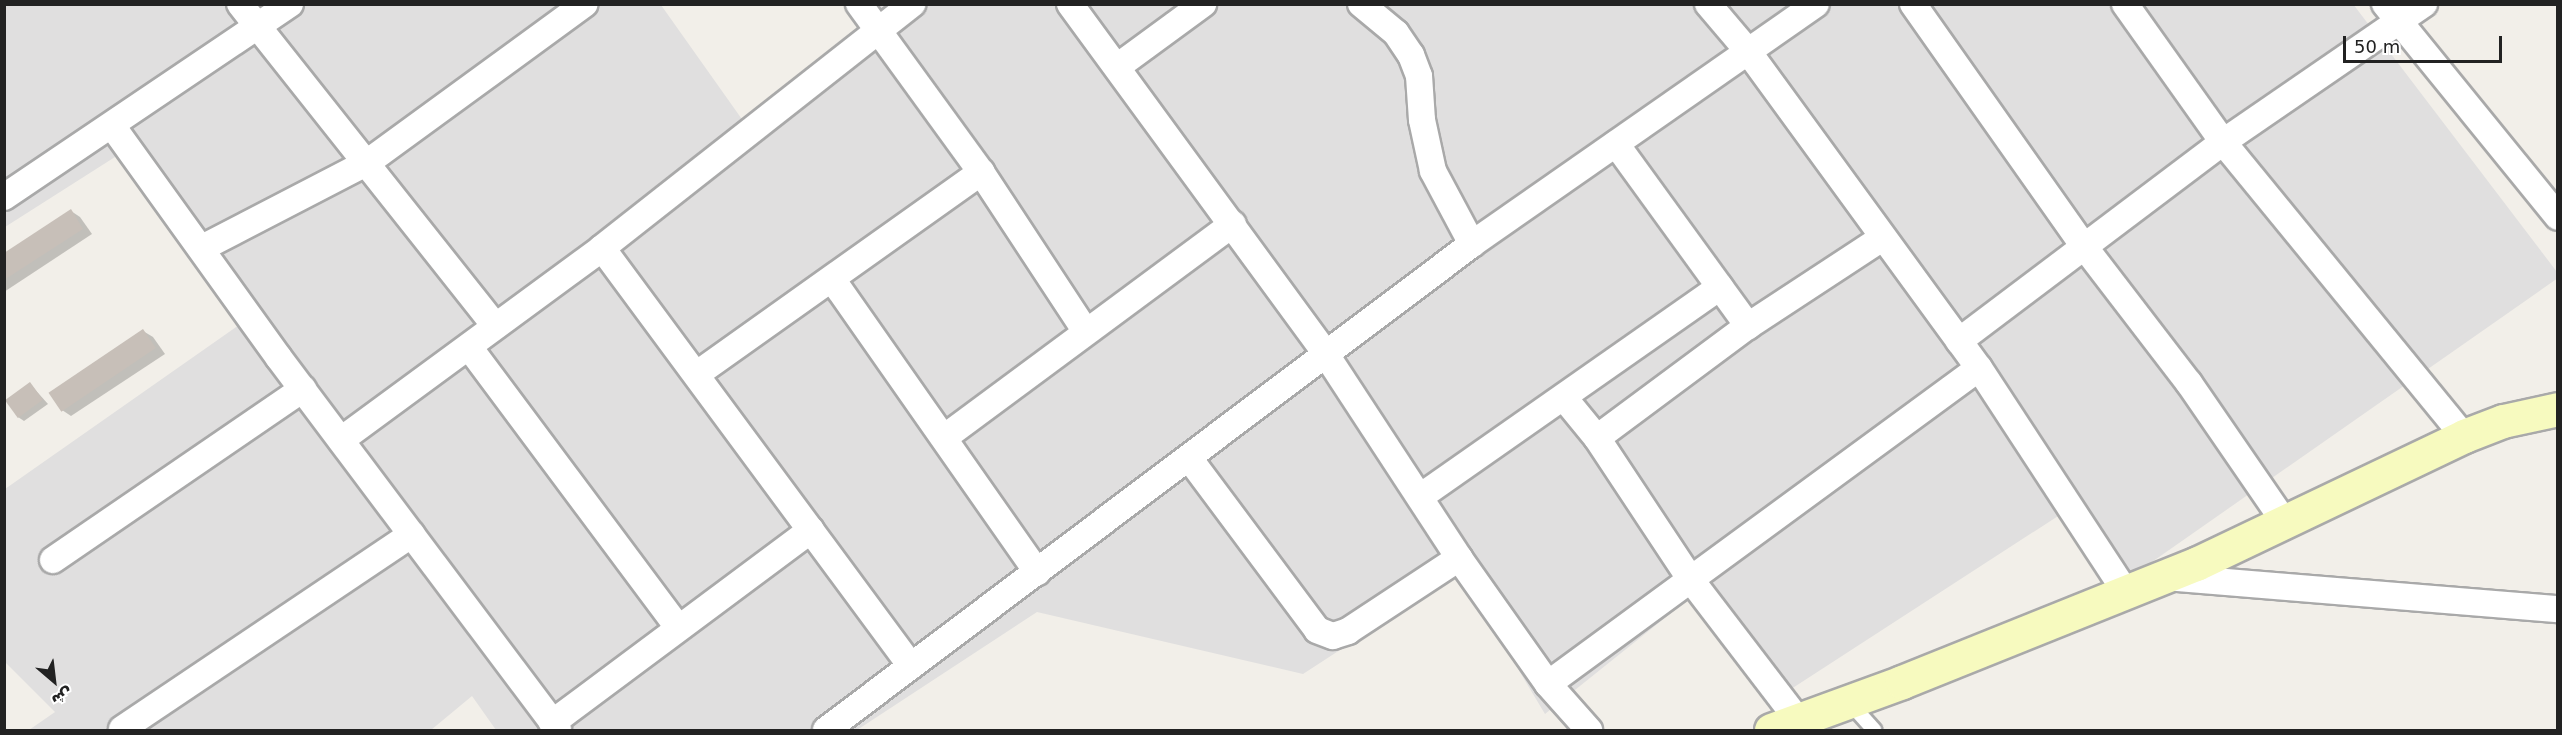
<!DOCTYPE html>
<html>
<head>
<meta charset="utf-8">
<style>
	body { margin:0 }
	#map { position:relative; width:2562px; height:735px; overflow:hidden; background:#f2efe9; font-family:"DejaVu Sans",Vazirmatn,sans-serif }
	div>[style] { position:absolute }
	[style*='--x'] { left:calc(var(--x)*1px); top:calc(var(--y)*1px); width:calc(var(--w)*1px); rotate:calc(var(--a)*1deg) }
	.residential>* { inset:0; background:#e0dfdf }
	.shadow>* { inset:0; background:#0003 }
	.building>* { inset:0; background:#c7bfb8; transform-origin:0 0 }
	.roads { filter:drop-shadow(2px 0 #a9a9a9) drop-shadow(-2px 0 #a9a9a9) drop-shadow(0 2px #a9a9a9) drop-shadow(0 -2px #a9a9a9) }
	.service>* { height:14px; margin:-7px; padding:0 7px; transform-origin:7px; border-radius:7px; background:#fff }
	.minor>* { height:26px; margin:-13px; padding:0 13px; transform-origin:13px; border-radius:13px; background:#fff }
	.secondary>* { height:33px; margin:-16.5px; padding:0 16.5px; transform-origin:16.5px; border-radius:16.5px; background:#f7fabf }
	span { translate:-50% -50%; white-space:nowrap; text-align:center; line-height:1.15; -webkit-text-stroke:4.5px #fff; paint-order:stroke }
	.frame { position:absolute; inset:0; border:6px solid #222; pointer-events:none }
	.north { position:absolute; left:24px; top:651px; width:60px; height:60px; -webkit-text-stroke:4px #fff; paint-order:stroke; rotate:152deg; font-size:16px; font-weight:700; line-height:24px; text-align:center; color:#222 }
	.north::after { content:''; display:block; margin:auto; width:21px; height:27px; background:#222; clip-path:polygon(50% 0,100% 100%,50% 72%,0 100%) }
	.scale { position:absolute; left:2343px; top:36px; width:159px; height:27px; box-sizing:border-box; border:3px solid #222; border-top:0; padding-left:8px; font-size:18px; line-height:21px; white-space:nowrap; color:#222; -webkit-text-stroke:4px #fff; paint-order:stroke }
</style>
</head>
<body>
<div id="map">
	<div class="residential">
		<i style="clip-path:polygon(2353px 4px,2557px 272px,2558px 278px,2129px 578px,2072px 507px,1771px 702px,1691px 597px,1545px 714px,1460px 572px,1303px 674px,1037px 612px,857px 730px,496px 730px,472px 696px,431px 730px,29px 730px,55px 712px,5px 662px,5px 489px,239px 325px,126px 150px,5px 227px,5px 5px,661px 5px,751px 132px,894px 25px,879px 5px)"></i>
	</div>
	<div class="shadow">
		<i style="clip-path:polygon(71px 211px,80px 217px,92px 234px,4px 292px,4px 255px)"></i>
		<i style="clip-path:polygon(143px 331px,153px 337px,165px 354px,71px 416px,62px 410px)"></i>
		<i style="clip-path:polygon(30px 384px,48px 404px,24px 421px,18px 417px)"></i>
	</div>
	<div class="building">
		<i style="clip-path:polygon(71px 209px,83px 229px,4px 280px,4px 253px)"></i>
		<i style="left:143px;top:329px;width:23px;height:114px;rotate:56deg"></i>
		<i style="left:30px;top:382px;width:22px;height:31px;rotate:54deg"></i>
	</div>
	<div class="roads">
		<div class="service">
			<i style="--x:1849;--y:702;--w:38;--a:48"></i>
		</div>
		<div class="minor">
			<i style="--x:240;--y:4;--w:411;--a:51.6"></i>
			<i style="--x:859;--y:4;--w:208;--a:54"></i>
			<i style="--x:981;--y:172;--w:191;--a:56.7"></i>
			<i style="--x:1070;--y:4;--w:432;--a:53.8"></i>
			<i style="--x:1325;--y:353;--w:245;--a:56.8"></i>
			<i style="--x:1459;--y:558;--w:154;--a:54.8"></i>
			<i style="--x:1548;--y:684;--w:62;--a:48.3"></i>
			<i style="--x:1361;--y:4;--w:45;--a:39.6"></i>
			<i style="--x:1396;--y:33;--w:27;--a:56"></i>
			<i style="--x:1411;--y:55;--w:22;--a:69"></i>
			<i style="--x:1419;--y:76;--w:44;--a:86.1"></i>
			<i style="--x:1422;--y:120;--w:52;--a:77.8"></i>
			<i style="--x:1433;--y:171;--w:83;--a:61.9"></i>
			<i style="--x:1708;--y:4;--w:60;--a:49.7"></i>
			<i style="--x:1747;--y:50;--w:394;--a:53.9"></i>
			<i style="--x:1979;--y:368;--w:269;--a:56.8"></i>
			<i style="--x:1913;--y:4;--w:300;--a:54.8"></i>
			<i style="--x:2086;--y:249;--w:169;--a:52.5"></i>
			<i style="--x:2189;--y:383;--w:171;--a:55.5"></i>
			<i style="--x:2125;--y:4;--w:169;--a:54.6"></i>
			<i style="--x:2223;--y:142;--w:380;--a:50.7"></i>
			<i style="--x:2385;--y:4;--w:274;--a:50.9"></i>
			<i style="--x:1117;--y:67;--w:107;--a:-36.2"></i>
			<i style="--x:113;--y:127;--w:284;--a:54.3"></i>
			<i style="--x:279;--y:358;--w:465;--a:53.1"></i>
			<i style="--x:1616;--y:144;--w:225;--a:54"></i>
			<i style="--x:4;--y:197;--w:345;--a:-34"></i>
			<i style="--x:202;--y:248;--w:187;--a:-27.4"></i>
			<i style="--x:368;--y:162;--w:268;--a:-36.1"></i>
			<i style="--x:602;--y:248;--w:520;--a:53.53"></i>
			<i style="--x:832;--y:279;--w:358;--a:55"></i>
			<i style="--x:1959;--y:341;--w:331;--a:-37"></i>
			<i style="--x:2223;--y:142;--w:244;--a:-34.5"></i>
			<i style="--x:469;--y:347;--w:349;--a:53.3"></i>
			<i style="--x:697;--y:374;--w:349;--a:-35.4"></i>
			<i style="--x:1565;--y:399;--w:50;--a:50.6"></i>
			<i style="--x:1597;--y:438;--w:170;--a:56.5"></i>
			<i style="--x:1691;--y:580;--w:176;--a:52.6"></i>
			<i style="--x:945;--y:437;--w:358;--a:-36.5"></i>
			<i style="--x:1597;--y:438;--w:188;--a:-36.6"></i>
			<i style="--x:1748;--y:326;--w:160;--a:-33.3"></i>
			<i style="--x:341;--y:440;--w:324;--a:-36.3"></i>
			<i style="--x:602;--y:248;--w:395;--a:-38.2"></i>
			<i style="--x:1189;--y:458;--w:214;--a:53.3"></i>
			<i style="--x:1317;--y:630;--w:17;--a:21"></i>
			<i style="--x:1333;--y:636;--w:16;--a:-18"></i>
			<i style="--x:1348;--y:631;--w:133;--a:-33.3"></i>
			<i style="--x:1420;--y:497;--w:366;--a:-35"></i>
			<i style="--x:53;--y:560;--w:303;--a:-34.4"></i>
			<i style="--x:2166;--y:577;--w:393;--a:4.7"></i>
			<i style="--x:1548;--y:684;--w:534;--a:-36.25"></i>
			<i style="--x:552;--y:723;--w:323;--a:-36.7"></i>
			<i style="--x:122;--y:729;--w:349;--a:-33.9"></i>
			<i style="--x:826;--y:730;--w:808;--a:-36.95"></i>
			<i style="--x:1472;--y:244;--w:419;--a:-34.9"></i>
		</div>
		<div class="secondary">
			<i style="--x:1771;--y:730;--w:140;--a:-20.1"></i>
			<i style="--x:1902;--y:682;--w:317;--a:-21.9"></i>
			<i style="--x:2196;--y:564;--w:297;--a:-25.5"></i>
			<i style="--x:2464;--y:436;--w:42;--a:-21"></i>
			<i style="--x:2503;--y:421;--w:56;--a:-12.3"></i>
		</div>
	</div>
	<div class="frame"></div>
	<div class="north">ش</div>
	<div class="scale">50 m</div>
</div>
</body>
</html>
